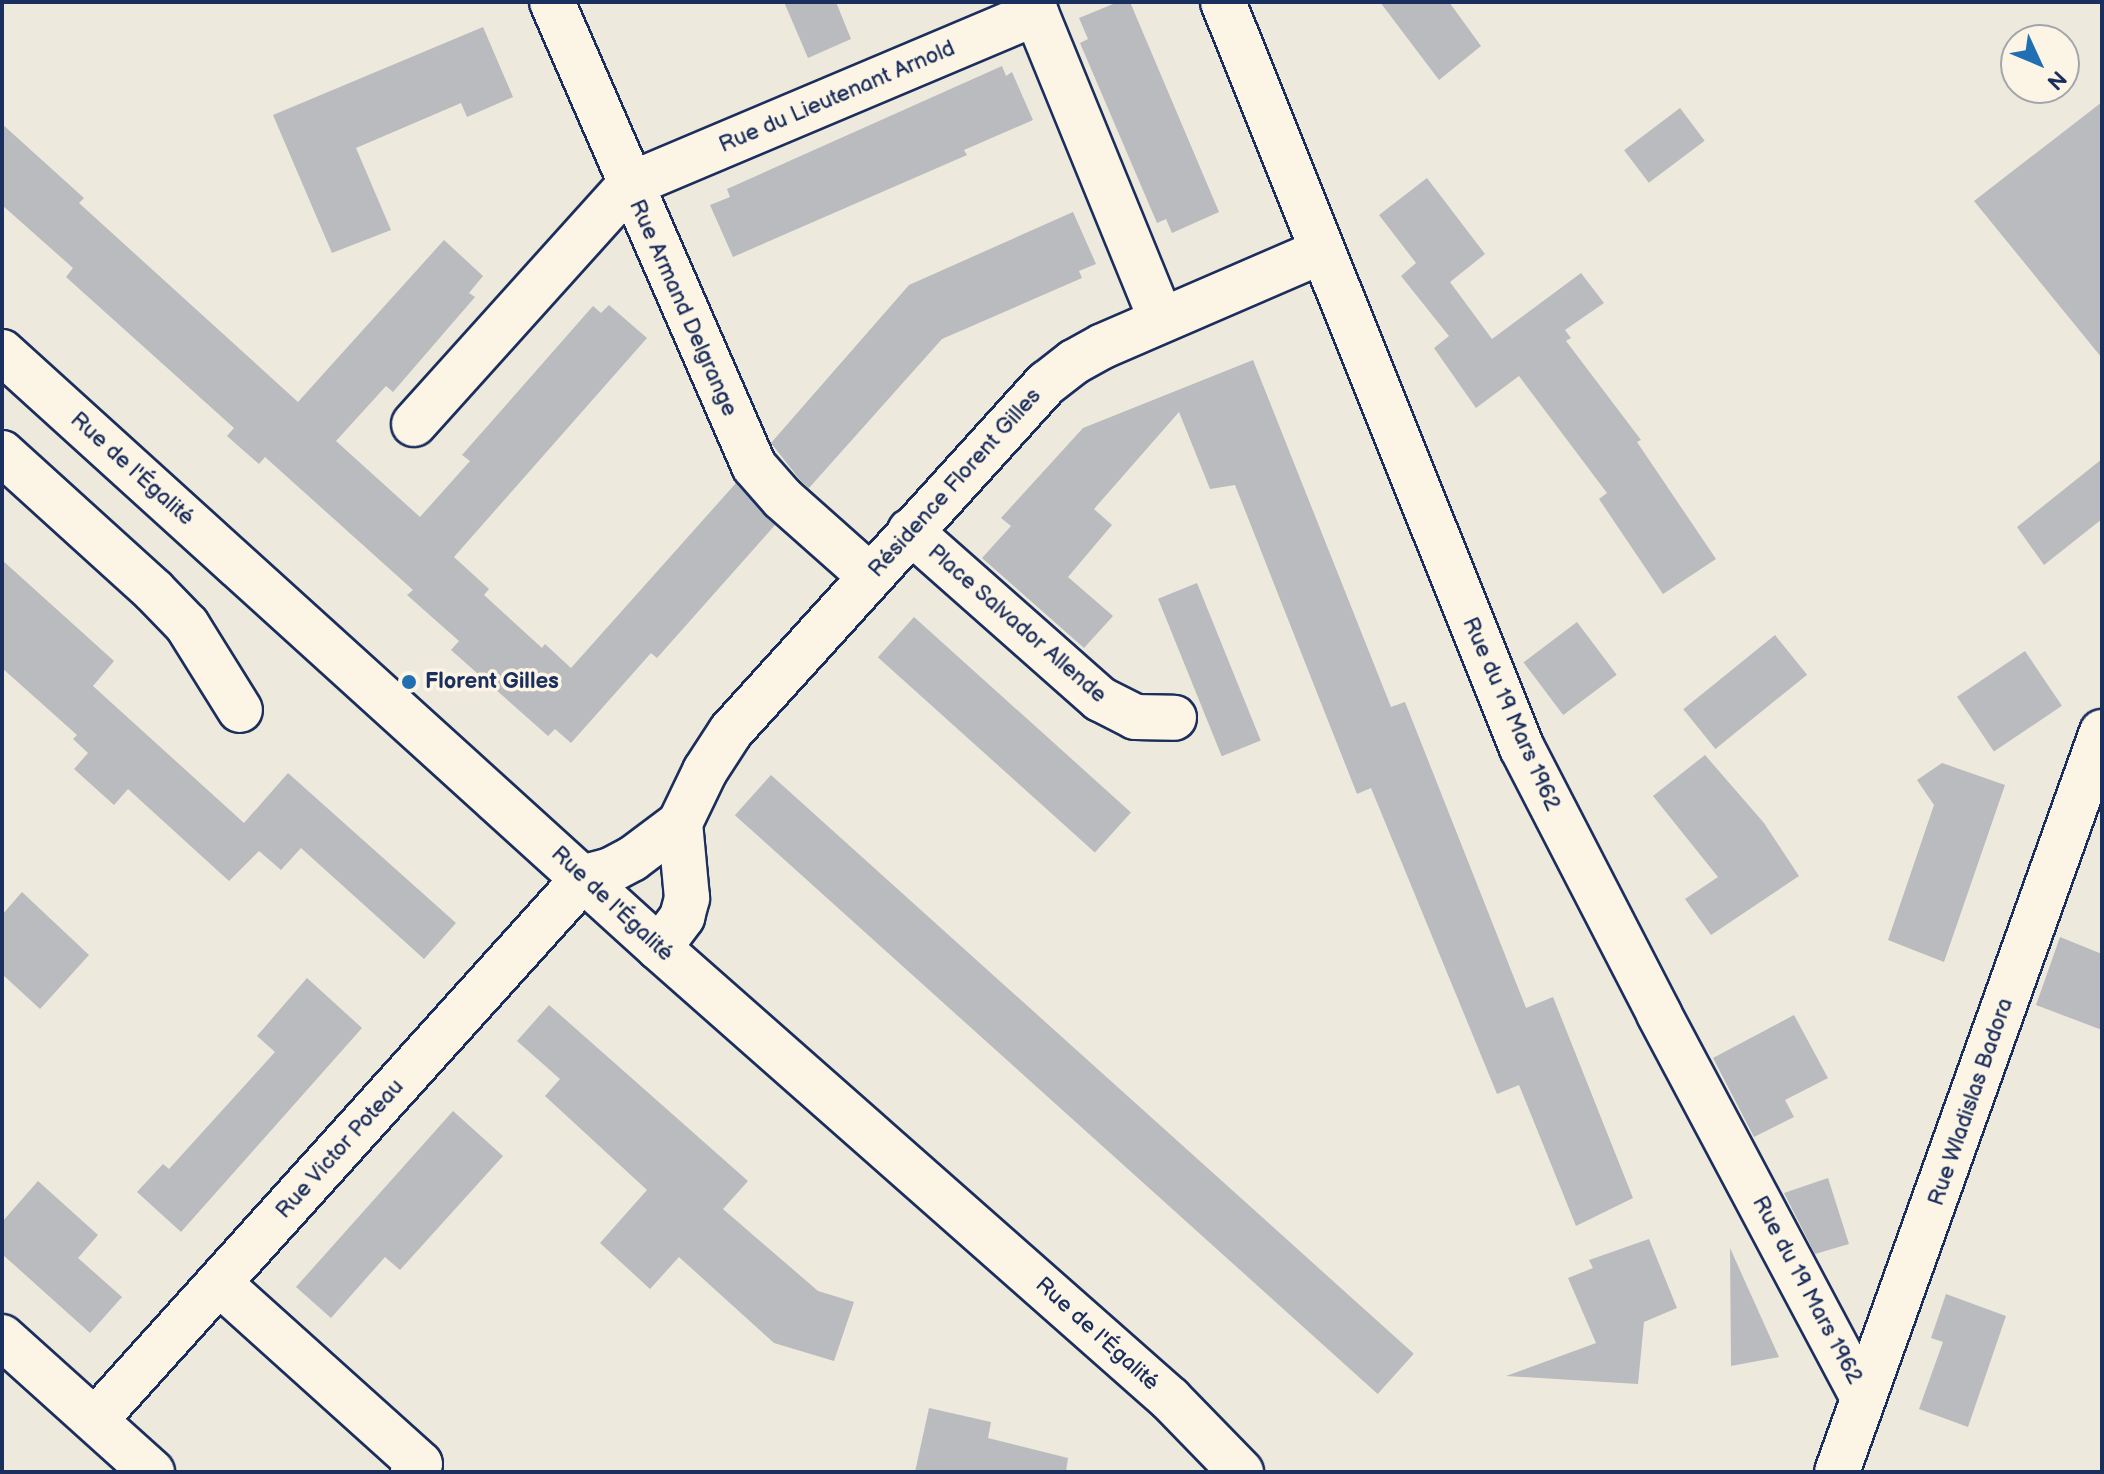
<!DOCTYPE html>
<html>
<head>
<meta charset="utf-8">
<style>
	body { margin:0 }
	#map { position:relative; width:2104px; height:1474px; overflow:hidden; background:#eee9dd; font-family:"Balsamiq Sans",sans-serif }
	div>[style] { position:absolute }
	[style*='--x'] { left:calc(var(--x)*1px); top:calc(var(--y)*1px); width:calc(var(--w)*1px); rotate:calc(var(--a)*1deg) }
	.building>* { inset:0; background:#babbbe; transform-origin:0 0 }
	.roads { filter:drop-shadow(2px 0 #1b2f5e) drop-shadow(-2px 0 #1b2f5e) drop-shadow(0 2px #1b2f5e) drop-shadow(0 -2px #1b2f5e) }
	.minor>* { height:44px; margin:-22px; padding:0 22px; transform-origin:22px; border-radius:22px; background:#fcf5e5 }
	.dots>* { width:22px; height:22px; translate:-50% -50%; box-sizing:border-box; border:4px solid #fcf5e5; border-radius:50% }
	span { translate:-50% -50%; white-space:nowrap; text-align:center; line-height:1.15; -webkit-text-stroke:7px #fcf5e5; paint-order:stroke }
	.street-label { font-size:22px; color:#1b2f5e }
	.poi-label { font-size:22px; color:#1b2f5e; font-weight:700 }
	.left { translate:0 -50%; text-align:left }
	.frame { position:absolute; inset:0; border:4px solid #1b2f5e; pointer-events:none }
	.north { position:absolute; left:2000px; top:24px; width:80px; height:80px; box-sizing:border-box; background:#fcf5e5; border:2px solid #a2a6af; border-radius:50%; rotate:134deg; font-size:22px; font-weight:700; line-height:32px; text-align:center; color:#1b2f5e }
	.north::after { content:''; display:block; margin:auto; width:28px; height:36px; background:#1f6fb2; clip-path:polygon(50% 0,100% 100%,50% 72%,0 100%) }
</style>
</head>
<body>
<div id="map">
	<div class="building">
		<i style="clip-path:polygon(784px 2px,836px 2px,851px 39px,808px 58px)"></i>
		<i style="clip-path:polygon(1118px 2px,1130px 2px,1219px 212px,1172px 233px,1166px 219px,1157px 223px,1080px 43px,1088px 39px,1079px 18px)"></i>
		<i style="clip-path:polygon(1380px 2px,1449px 2px,1481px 46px,1439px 80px)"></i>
		<i style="clip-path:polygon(483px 27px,513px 97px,467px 117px,461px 103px,356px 148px,391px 230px,332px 253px,273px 115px)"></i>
		<i style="clip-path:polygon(1002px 66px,1006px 76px,1012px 72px,1033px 120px,964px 150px,967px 155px,733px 257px,710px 205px,730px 197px,727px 189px)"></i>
		<i style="clip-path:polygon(2102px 102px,2102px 358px,1974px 201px)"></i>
		<i style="left:1680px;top:108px;width:41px;height:70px;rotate:53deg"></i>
		<i style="clip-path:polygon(2px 124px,84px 198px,79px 203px,298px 402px,444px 240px,483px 276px,469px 293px,475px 297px,393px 392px,386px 386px,336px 441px,420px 517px,470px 461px,462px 455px,593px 306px,601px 313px,609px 305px,647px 338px,454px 557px,489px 589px,484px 595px,542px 648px,545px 644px,571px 668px,736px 483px,775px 525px,657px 658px,651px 653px,571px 743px,555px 729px,548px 736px,451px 650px,459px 641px,407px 595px,413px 590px,265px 457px,259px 464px,227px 436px,234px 428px,66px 277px,73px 268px,2px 205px)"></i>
		<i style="clip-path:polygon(1427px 178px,1485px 254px,1450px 282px,1492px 339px,1581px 273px,1604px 303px,1565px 330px,1571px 338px,1566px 341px,1641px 440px,1637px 442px,1716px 559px,1663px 594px,1599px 499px,1607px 493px,1519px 376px,1476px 408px,1434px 348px,1449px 336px,1401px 276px,1416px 263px,1379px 215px)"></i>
		<i style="clip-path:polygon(1073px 212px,1096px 264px,1079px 271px,1082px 278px,942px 339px,809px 488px,800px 480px,771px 443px,909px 285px)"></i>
		<i style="clip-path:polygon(1253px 360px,1391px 707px,1405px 702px,1526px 1008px,1553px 997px,1633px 1198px,1576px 1226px,1519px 1085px,1497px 1094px,1371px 788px,1357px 794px,1235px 485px,1210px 489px,1179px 412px,1094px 509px,1112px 525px,1068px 577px,1113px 616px,1084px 648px,982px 558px,1011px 526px,1001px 518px,1083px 428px)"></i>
		<i style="clip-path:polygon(2102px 459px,2102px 519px,2044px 565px,2017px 527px)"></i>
		<i style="clip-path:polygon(2px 560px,114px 661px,93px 686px,244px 823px,288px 773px,456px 923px,424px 959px,301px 848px,281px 870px,259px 851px,229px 881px,128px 789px,114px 805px,74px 769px,88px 753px,73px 739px,77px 735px,2px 668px)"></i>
		<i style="left:1197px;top:583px;width:170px;height:42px;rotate:68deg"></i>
		<i style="left:914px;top:617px;width:292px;height:54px;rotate:42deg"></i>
		<i style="left:1577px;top:622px;width:66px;height:67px;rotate:53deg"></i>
		<i style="left:1775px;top:635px;width:51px;height:118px;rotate:51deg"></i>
		<i style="left:2025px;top:651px;width:66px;height:82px;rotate:56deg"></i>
		<i style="clip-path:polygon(1705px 755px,1764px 823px,1799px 876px,1711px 935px,1685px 899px,1718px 877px,1653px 796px)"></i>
		<i style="clip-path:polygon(1942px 763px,2005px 785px,1944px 962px,1888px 940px,1934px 805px,1917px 780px)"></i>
		<i style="left:771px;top:775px;width:865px;height:54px;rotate:42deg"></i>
		<i style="clip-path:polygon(22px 892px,89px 955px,40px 1009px,2px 974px,2px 915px)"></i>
		<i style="clip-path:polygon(2060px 937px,2102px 954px,2102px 1030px,2036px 1005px)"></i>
		<i style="clip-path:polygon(307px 978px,362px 1028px,181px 1232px,137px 1192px,163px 1164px,169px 1169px,275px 1052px,257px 1036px)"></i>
		<i style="clip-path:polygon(549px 1005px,748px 1181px,723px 1209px,818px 1291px,854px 1302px,834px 1361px,774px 1343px,679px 1257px,650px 1289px,600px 1243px,647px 1190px,545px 1096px,560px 1079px,517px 1041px)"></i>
		<i style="clip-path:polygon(1794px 1015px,1828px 1078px,1785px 1100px,1794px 1117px,1754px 1137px,1713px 1058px)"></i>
		<i style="clip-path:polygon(453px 1111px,503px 1156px,400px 1270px,385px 1257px,331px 1318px,296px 1287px)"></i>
		<i style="clip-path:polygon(1828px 1178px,1849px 1244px,1815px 1254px,1784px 1193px)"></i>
		<i style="clip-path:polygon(38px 1181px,98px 1235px,78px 1258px,122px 1297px,90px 1333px,2px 1254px,2px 1222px)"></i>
		<i style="clip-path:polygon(1649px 1239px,1677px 1308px,1644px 1322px,1638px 1384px,1506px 1376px,1596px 1343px,1568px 1278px,1593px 1268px,1589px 1260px)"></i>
		<i style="clip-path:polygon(1730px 1248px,1779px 1357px,1731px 1366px)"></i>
		<i style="clip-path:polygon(1946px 1294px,2006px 1316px,1968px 1427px,1919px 1409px,1943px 1342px,1931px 1338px)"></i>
		<i style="clip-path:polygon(929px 1408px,991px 1422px,988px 1438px,1068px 1458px,1066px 1472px,915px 1472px)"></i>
	</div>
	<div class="roads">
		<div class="minor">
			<i style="--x:552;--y:2;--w:506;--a:66.47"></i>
			<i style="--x:754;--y:466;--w:43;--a:48.8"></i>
			<i style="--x:782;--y:498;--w:118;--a:41.6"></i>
			<i style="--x:1223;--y:2;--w:804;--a:68.16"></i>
			<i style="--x:1522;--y:748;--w:299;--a:62.7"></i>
			<i style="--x:1659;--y:1014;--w:434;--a:62"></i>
			<i style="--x:2;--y:352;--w:887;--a:42.21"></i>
			<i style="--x:659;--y:948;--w:682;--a:41.43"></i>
			<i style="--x:1170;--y:1399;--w:102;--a:45.8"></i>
			<i style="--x:414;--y:424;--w:321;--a:-48"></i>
			<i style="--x:629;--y:185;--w:442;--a:-22.9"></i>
			<i style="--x:1036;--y:13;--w:331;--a:67.8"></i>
			<i style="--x:2;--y:453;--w:205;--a:42.2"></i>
			<i style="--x:154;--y:591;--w:47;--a:45.9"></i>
			<i style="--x:187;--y:625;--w:100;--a:58.1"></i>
			<i style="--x:910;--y:531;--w:254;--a:41.5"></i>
			<i style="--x:1100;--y:699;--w:39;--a:27"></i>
			<i style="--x:1135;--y:717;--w:39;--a:1"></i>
			<i style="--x:659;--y:948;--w:39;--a:-53"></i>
			<i style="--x:682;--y:917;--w:20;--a:-75"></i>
			<i style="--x:687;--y:898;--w:75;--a:-95.3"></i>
			<i style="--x:219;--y:1283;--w:270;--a:42"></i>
			<i style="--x:420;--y:1464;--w:11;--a:131"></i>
			<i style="--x:2;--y:1337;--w:202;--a:42"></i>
			<i style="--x:95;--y:1420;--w:731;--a:-47.94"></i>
			<i style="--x:585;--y:877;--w:27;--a:-15"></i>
			<i style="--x:611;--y:870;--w:24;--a:-28"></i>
			<i style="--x:632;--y:859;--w:60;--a:-36.9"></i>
			<i style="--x:680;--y:823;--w:58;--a:-64.3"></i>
			<i style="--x:705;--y:771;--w:48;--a:-57"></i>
			<i style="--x:731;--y:731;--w:470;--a:-47.8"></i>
			<i style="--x:1047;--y:383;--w:34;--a:-38"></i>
			<i style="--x:1074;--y:362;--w:33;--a:-29"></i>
			<i style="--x:1103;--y:346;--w:236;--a:-23.4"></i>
			<i style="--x:1837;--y:1472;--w:786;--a:-70.3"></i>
		</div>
	</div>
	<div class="dots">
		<i style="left:409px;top:682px;background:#1f6fb2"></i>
	</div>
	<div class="street-label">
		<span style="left:837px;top:97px;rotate:-23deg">Rue du Lieutenant Arnold</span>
		<span style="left:683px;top:308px;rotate:66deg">Rue Armand Delgrange</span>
		<span style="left:132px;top:469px;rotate:42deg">Rue de l'Égalité</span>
		<span style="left:955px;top:483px;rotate:-48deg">Résidence Florent Gilles</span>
		<span style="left:1017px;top:624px;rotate:41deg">Place Salvador Allende</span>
		<span style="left:1511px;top:714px;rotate:66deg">Rue du 19 Mars 1962</span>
		<span style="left:612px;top:904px;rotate:43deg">Rue de l'Égalité</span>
		<span style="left:1971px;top:1102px;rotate:-71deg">Rue Wladislas Badora</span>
		<span style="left:340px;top:1149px;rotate:-48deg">Rue Victor Poteau</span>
		<span style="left:1807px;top:1290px;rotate:62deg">Rue du 19 Mars 1962</span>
		<span style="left:1097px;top:1334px;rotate:42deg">Rue de l'Égalité</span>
	</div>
	<div class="poi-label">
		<span class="left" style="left:425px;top:682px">Florent Gilles</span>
	</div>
	<div class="frame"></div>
	<div class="north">N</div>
</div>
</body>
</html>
